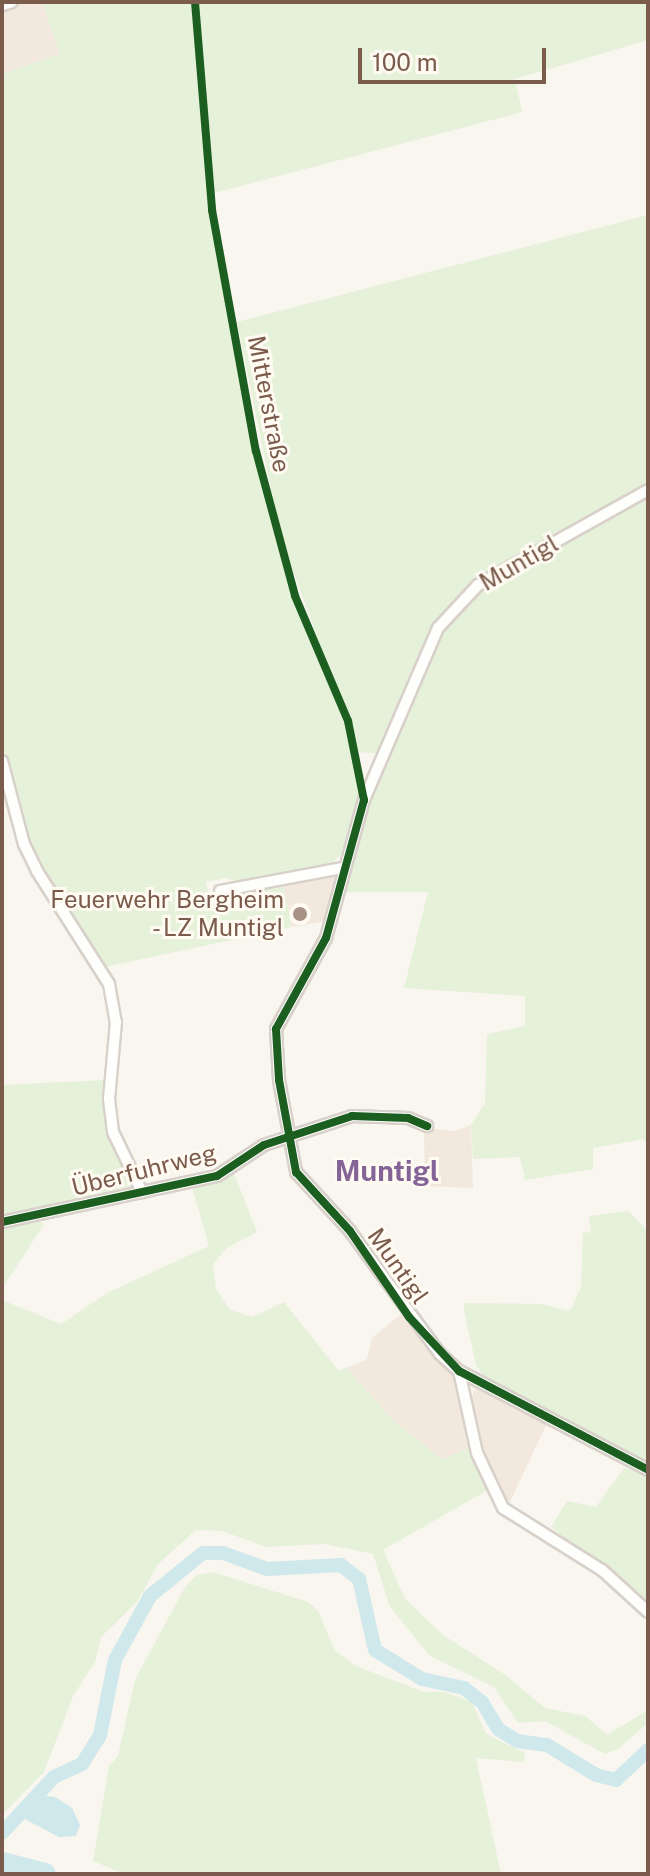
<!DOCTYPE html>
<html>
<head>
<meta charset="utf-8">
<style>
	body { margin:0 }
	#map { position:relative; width:650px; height:1876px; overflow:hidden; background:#f9f5ef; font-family:"Public Sans",sans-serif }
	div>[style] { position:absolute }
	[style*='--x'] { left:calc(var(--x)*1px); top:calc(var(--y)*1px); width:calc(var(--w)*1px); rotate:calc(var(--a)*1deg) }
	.residential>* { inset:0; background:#f2e8dd }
	.green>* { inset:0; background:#e6f1da }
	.water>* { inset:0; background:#cfe8eb }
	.canal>* { height:14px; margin:-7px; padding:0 7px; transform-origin:7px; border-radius:7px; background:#cfe8eb }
	.river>* { height:22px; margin:-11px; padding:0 11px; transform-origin:11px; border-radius:11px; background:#cfe8eb }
	.roads { filter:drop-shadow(2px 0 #d8d1ca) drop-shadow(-2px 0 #d8d1ca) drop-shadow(0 2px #d8d1ca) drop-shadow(0 -2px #d8d1ca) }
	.street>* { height:10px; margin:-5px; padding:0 5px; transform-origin:5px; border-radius:5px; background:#fefefd }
	.cycleway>* { height:8px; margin:-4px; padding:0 4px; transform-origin:4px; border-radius:4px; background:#1b5e20 }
	.dots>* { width:22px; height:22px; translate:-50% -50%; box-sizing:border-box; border:4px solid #fffaf2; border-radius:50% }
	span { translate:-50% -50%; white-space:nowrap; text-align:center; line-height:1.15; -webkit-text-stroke:6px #fffaf2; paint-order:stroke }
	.street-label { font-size:24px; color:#7b5c4c }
	.poi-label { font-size:24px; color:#7b5c4c }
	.right { translate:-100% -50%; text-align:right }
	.quarter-label { font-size:28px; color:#846496; font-weight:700 }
	.frame { position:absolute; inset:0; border:4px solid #7b5c4c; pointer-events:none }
	.scale { position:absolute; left:358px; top:48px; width:188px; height:36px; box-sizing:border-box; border:4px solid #7b5c4c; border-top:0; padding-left:10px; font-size:24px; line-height:28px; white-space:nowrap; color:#7b5c4c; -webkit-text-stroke:6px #fffaf2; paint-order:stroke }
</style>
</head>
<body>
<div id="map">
	<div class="residential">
		<i style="clip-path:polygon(2px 2px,42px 2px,60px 54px,2px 74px)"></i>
		<i style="clip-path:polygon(332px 872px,338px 878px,327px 921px,292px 927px,283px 883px)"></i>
		<i style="clip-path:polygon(471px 1125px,473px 1188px,425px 1186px,424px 1128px,456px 1131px)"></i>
		<i style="clip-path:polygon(401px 1314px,456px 1380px,471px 1447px,442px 1459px,396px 1423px,346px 1368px,367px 1359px,372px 1338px)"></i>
		<i style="clip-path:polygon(481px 1389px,547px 1423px,508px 1506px,492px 1482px,478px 1442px,470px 1403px,474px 1390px)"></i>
	</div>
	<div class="green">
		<i style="clip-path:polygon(42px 2px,193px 2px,211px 211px,255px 451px,294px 596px,346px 722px,359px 790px,342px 853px,333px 862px,238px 882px,226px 878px,206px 882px,211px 905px,232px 901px,239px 892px,283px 883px,292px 927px,105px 967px,28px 843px,2px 741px,2px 74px,60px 54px)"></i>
		<i style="clip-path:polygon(198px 2px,648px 2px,648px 40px,515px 79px,522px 112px,214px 193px)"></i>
		<i style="clip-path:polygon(648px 215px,648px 487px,475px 583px,435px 630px,384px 754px,359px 752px,281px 538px,237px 322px)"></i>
		<i style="clip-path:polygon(648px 492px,648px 1149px,644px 1139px,593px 1148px,593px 1169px,525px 1180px,520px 1157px,473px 1159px,471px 1125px,485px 1103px,487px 1034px,525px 1026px,525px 996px,404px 988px,428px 892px,342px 892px,373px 789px,453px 613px,481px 586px)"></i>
		<i style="clip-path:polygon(106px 1080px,106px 1109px,133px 1188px,2px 1219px,2px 1085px)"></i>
		<i style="clip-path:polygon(233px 1171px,257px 1232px,227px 1248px,213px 1264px,216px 1289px,230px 1310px,253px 1317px,284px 1302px,339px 1371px,346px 1368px,396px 1423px,442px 1459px,471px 1447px,488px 1490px,383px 1550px,405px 1599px,443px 1635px,504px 1674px,545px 1708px,585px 1716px,607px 1735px,648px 1710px,648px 1723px,618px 1749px,605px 1754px,545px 1721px,518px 1723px,494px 1687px,430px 1656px,390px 1607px,373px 1554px,325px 1544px,266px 1547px,222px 1531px,196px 1530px,158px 1564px,137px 1602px,101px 1637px,95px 1662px,73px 1696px,44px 1772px,2px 1815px,2px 1300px,61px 1324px,107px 1293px,209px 1246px,192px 1187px)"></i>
		<i style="clip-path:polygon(628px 1211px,648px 1231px,648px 1465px,485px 1378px,476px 1365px,464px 1311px,464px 1303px,541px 1304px,570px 1311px,581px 1287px,583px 1233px,591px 1232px,589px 1216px)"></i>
		<i style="clip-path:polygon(33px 1219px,44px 1224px,2px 1289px,2px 1225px)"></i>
		<i style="clip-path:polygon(624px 1468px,648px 1474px,648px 1606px,551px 1527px,567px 1501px,596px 1507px)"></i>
		<i style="clip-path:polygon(213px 1572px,308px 1602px,318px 1611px,335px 1651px,356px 1666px,424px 1692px,444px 1692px,472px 1702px,486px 1734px,525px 1753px,524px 1762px,476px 1758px,501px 1874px,124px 1874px,93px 1861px,109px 1766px,118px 1756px,135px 1680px,185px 1587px,197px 1575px)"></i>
	</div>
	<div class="water">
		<i style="clip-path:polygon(41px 1795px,55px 1797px,72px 1808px,80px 1825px,76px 1836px,59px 1837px,19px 1816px)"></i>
	</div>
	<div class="canal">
		<i style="--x:2;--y:1833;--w:76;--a:-47.1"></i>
		<i style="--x:54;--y:1777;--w:31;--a:-25"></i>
		<i style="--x:82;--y:1764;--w:34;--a:-58"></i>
		<i style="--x:100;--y:1735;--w:76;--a:-78.7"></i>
		<i style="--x:115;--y:1660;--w:73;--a:-61.3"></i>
		<i style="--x:150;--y:1596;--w:68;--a:-39.1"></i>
		<i style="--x:203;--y:1553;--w:20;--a:0"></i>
		<i style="--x:223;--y:1553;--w:47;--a:20"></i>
		<i style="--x:267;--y:1569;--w:74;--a:-3.1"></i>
		<i style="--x:341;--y:1565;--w:23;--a:38"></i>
		<i style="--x:359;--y:1579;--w:73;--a:77.3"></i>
		<i style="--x:375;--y:1650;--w:55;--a:31.7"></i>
		<i style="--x:422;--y:1679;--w:43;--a:12.1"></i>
		<i style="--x:464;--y:1688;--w:23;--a:38"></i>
		<i style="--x:482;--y:1702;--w:31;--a:59"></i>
		<i style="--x:498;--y:1729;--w:22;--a:32"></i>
		<i style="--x:517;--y:1741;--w:30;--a:8"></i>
		<i style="--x:547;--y:1745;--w:57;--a:31.5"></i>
		<i style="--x:596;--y:1775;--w:21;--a:14"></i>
		<i style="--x:616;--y:1780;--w:44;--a:-43.2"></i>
	</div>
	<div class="river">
		<i style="--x:2;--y:1863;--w:44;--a:14.3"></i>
	</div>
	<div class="roads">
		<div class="street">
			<i style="--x:3;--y:5;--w:9;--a:-18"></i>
			<i style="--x:648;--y:490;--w:195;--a:150.8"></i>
			<i style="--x:478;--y:585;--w:59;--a:132.9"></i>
			<i style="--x:438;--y:628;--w:187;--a:113.3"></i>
			<i style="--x:364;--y:800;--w:143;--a:105.4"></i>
			<i style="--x:326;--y:938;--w:104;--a:118.8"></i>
			<i style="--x:276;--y:1029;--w:51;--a:86.6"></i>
			<i style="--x:279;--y:1080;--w:94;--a:79.5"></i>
			<i style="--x:296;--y:1172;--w:80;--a:47.5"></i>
			<i style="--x:350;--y:1231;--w:152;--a:53.8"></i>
			<i style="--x:440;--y:1354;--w:25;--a:42"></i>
			<i style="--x:459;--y:1371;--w:213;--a:27.6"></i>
			<i style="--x:2;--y:761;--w:86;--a:75.2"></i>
			<i style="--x:24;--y:844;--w:30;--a:64"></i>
			<i style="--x:37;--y:871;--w:134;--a:57.5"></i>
			<i style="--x:109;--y:984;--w:39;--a:80"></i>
			<i style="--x:116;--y:1022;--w:77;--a:95.2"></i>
			<i style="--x:109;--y:1099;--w:33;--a:83"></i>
			<i style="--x:113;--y:1132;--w:67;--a:64.2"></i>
			<i style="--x:220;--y:891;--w:124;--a:-10.7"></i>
			<i style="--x:2;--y:1222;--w:220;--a:-12.1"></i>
			<i style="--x:217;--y:1176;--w:56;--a:-33.4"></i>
			<i style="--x:264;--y:1145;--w:93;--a:-18.2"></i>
			<i style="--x:352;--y:1116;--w:56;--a:2"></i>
			<i style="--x:408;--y:1118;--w:21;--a:23"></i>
			<i style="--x:459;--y:1371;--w:84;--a:77.6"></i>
			<i style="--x:477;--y:1453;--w:61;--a:64.7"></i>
			<i style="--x:503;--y:1508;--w:117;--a:32.1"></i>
			<i style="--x:602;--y:1570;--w:62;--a:42.4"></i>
		</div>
	</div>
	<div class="cycleway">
		<i style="--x:195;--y:2;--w:209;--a:85.3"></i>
		<i style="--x:212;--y:210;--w:245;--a:79.7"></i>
		<i style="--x:256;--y:451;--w:150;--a:74.9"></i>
		<i style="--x:295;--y:596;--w:136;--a:67"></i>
		<i style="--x:348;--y:721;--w:81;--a:78.6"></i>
		<i style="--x:364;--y:800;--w:143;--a:105.4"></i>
		<i style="--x:326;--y:938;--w:104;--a:118.8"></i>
		<i style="--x:276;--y:1029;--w:51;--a:86.6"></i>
		<i style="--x:279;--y:1080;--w:94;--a:79.5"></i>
		<i style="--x:296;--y:1172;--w:80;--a:47.5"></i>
		<i style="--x:350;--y:1231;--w:104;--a:55.5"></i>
		<i style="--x:409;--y:1317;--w:74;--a:47.2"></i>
		<i style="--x:459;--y:1371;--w:213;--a:27.6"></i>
		<i style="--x:2;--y:1222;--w:220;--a:-12.1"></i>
		<i style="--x:217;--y:1176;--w:56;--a:-33.4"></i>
		<i style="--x:264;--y:1145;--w:93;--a:-18.2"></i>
		<i style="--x:352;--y:1116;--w:56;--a:2"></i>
		<i style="--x:408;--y:1118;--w:21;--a:23"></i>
	</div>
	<div class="dots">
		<i style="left:300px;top:914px;background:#a79285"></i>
	</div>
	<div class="street-label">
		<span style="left:269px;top:404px;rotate:79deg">Mitterstraße</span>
		<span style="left:519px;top:563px;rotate:-30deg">Muntigl</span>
		<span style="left:144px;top:1170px;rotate:-14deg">Überfuhrweg</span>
		<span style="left:398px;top:1266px;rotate:55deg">Muntigl</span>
	</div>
	<div class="poi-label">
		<span class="right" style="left:284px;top:914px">Feuerwehr Bergheim<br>- LZ Muntigl</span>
	</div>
	<div class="quarter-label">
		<span style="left:387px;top:1171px">Muntigl</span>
	</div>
	<div class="frame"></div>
	<div class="scale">100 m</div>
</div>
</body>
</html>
